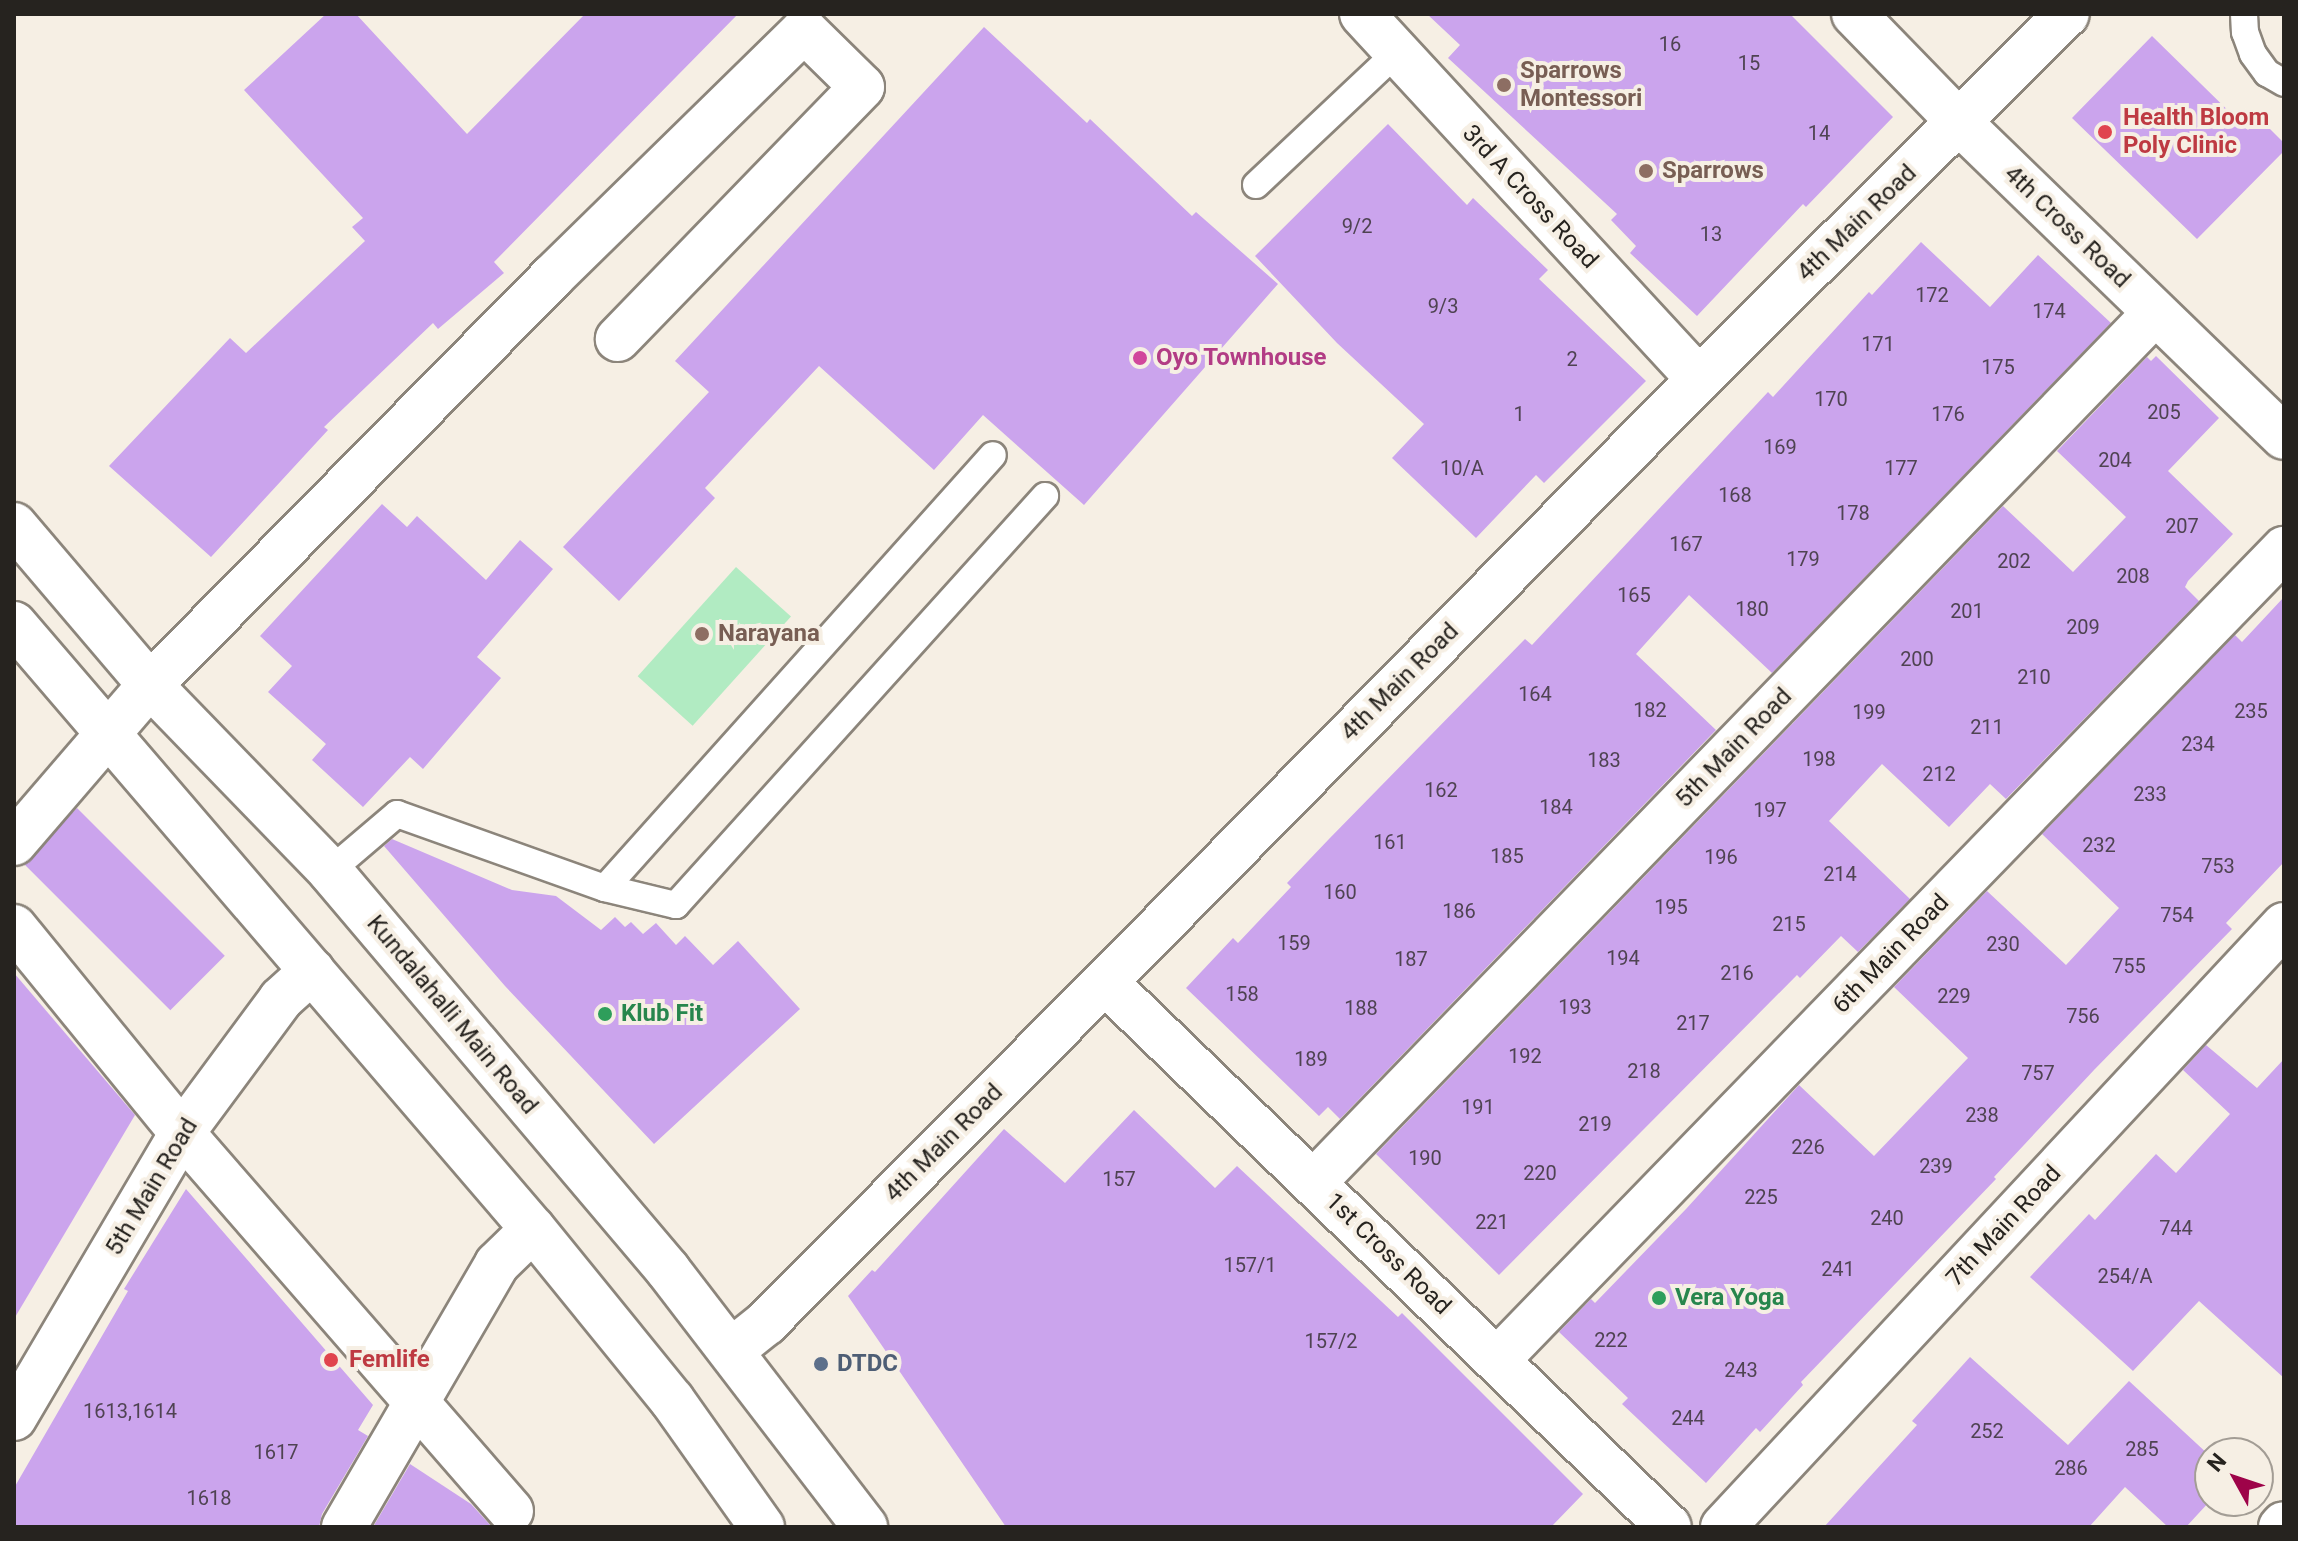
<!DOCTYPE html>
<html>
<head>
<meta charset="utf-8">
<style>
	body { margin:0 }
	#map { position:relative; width:2298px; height:1541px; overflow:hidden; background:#f6efe4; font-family:Roboto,sans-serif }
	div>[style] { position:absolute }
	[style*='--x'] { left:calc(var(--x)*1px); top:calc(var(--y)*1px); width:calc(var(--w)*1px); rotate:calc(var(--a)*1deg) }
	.green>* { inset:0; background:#b1ebc2; transform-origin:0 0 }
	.building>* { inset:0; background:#cba4ed; transform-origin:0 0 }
	.roads { filter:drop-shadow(2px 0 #8c857b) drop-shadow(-2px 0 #8c857b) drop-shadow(0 2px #8c857b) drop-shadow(0 -2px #8c857b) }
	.lane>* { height:26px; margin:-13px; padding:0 13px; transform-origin:13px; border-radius:13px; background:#fff }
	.street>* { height:44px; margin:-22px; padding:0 22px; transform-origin:22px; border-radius:22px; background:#fff }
	.secondary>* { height:44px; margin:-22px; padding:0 22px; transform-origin:22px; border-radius:22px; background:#fff }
	.primary>* { height:44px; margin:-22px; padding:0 22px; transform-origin:22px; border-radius:22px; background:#fff }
	.dots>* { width:22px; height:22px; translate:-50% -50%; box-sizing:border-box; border:4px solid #f6efe4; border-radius:50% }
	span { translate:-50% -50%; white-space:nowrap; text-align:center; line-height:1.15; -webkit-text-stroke:8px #f6efe4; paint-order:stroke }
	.number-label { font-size:20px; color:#4f4352 }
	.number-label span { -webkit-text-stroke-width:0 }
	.education-label { font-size:24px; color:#785e54; font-weight:700 }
	.left { translate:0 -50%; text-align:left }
	.health-label { font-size:24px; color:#be3a42; font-weight:700 }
	.street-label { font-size:24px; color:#26231f }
	.hotel-label { font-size:24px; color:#b23c85; font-weight:700 }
	.leisure-label { font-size:24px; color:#27864d; font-weight:700 }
	.service-label { font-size:24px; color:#4e5e75; font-weight:700 }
	.frame { position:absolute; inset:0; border:16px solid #26231f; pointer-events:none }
	.north { position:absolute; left:2194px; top:1437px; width:80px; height:80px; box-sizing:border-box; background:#f6efe4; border:2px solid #a39d95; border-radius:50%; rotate:310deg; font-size:22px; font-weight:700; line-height:32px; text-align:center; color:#26231f }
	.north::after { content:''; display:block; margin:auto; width:28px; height:36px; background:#9e0349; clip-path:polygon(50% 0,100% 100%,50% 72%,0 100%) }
</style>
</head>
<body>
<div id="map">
	<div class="green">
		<i style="left:736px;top:567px;width:74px;height:147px;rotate:42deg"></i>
	</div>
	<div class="building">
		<i style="clip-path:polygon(326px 14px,356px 14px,467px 134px,585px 14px,738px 14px,494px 262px,504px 273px,438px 329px,433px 323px,324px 427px,328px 430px,211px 557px,109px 466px,230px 338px,246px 353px,365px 241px,352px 227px,363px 218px,244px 90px)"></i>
		<i style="clip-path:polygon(1427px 14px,1790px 14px,1893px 117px,1806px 207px,1803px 204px,1697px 316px,1630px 253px,1636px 246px,1611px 220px,1617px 214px,1448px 58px,1460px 45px)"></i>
		<i style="clip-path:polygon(984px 27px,1087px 123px,1090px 119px,1192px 216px,1196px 212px,1278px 284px,1084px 505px,983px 415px,934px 470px,819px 366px,705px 488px,715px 498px,619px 601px,563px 547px,709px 392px,675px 361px)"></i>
		<i style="clip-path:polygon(2152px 36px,2248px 130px,2259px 118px,2284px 143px,2284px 151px,2197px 239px,2072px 118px)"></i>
		<i style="clip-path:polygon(1388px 124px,1467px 205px,1473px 198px,1548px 270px,1539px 279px,1646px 381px,1544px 483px,1536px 475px,1476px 538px,1392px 458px,1424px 424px,1337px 343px,1255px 256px)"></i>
		<i style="clip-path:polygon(1921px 242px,1990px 307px,2038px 255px,2111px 323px,1772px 673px,1689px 595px,1636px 654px,1716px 730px,1340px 1119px,1328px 1107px,1319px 1116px,1186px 988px,1233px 938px,1238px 943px,1291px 887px,1287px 883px,1329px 839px,1525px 639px,1532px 645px,1768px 392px,1773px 397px,1869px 292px,1872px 295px)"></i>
		<i style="clip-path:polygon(2156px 356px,2219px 418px,2168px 471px,2233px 534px,2188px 581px,2185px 587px,2199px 601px,2006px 799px,1990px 784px,1949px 827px,1882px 764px,1829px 821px,1910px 899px,1858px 952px,1841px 936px,1800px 978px,1797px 975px,1499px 1275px,1376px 1154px,2003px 506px,2073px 572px,2126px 517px,2057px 451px,2147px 357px,2151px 361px)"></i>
		<i style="clip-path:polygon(382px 504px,407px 527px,417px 516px,486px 580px,520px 540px,553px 569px,477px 657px,501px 678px,423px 769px,410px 757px,363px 807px,312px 760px,326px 744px,268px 692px,292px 666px,260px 636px)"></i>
		<i style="clip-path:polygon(2284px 597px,2284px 862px,2226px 923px,2232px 929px,2094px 1070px,1994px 1177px,1996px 1179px,1801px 1382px,1803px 1385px,1760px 1432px,1756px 1428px,1706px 1483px,1622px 1404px,1628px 1398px,1559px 1332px,1591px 1299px,1595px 1303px,1686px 1209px,1799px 1085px,1874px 1156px,1968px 1058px,1894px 987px,1987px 891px,2066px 965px,2119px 908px,2042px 834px,2235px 635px,2242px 642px)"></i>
		<i style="left:77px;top:808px;width:209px;height:77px;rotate:45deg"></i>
		<i style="clip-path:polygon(392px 839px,512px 890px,556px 896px,601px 930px,615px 917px,625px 927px,631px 922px,643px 934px,656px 923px,676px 945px,685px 936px,713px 965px,738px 941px,800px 1009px,654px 1144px,505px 986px,384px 846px)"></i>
		<i style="clip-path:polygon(14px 973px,135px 1115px,14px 1319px)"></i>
		<i style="clip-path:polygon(2206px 1045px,2257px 1088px,2284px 1059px,2284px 1378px,2199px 1301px,2133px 1371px,2030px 1277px,2089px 1214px,2095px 1220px,2156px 1154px,2176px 1173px,2230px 1114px,2183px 1070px)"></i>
		<i style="clip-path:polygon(1134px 1110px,1215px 1188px,1237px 1166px,1398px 1317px,1402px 1313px,1583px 1494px,1551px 1527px,1006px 1527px,848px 1296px,872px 1270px,875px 1272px,1004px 1129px,1065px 1183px)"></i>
		<i style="clip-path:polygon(186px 1189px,373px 1405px,358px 1430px,368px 1436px,322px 1514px,319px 1527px,14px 1527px,14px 1488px,128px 1291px,124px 1289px)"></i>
		<i style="clip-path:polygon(1970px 1357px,2068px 1445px,2129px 1381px,2210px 1456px,2210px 1501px,2186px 1527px,2168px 1527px,2125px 1487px,2089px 1527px,1824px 1527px,1917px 1425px,1912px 1421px)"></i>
		<i style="clip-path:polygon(410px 1464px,471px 1504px,492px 1527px,373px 1527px)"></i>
	</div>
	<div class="roads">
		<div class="lane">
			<i style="--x:2244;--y:14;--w:18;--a:87"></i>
			<i style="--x:2245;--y:32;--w:23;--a:70"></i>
			<i style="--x:2253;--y:54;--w:24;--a:54"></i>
			<i style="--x:2267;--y:73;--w:20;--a:30"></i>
			<i style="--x:1256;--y:185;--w:194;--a:-43.3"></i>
			<i style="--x:330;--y:871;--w:88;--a:-40.4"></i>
			<i style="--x:397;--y:814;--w:221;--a:19.6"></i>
			<i style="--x:605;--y:888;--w:73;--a:13.5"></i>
			<i style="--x:676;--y:905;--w:551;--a:-47.94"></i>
			<i style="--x:605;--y:888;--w:581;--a:-48.14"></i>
		</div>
		<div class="street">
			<i style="--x:1362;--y:14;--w:497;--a:47.3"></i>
			<i style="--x:1854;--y:14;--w:152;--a:45.8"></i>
			<i style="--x:1960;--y:123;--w:451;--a:44.1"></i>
			<i style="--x:14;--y:843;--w:208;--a:-49.3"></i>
			<i style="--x:150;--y:685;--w:573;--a:-45.42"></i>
			<i style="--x:552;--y:277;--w:353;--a:-44.4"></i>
			<i style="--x:804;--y:30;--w:81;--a:44.5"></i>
			<i style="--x:862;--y:87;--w:351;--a:134.1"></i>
			<i style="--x:14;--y:927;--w:266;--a:50.8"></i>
			<i style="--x:182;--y:1133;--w:501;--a:48.96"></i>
			<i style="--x:1105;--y:982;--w:846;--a:-45.43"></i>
			<i style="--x:1699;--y:379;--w:518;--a:-44.77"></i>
			<i style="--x:1313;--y:1183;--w:1211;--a:-45.94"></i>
			<i style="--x:1498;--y:1359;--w:1129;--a:-45.86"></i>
			<i style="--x:14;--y:1418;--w:331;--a:-59.5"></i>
			<i style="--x:182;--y:1133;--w:167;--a:-53.5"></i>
			<i style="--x:281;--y:999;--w:42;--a:-42.1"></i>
			<i style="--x:344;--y:1527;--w:304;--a:-59.8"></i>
			<i style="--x:497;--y:1264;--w:50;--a:-44.2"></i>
			<i style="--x:1723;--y:1527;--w:823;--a:-47.02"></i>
		</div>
		<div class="secondary">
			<i style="--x:732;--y:1350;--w:43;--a:-38.5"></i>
			<i style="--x:766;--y:1323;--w:481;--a:-45.2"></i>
			<i style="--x:1105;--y:982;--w:784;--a:44.02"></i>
			<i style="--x:2281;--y:1527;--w:4;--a:-45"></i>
		</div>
		<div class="primary">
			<i style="--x:14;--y:525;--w:210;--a:49.6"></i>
			<i style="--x:150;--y:685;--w:259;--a:45.9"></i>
			<i style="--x:330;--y:871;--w:523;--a:49.73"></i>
			<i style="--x:668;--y:1270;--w:324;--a:52.5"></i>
			<i style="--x:14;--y:624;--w:797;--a:49.38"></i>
			<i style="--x:533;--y:1229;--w:220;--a:50.9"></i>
			<i style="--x:672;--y:1400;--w:156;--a:54.7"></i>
		</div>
	</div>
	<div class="dots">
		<i style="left:1504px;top:85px;background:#8d6e63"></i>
		<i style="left:2105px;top:132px;background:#e0444e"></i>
		<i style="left:1646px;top:171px;background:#8d6e63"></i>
		<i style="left:1140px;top:358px;background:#d1479c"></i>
		<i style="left:702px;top:634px;background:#8d6e63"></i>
		<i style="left:605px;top:1014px;background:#2e9e5b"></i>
		<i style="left:1659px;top:1298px;background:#2e9e5b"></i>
		<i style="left:331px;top:1360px;background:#e0444e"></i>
		<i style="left:821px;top:1364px;background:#5c6f8a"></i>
	</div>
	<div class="number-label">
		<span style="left:1670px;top:44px">16</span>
		<span style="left:1749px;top:63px">15</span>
		<span style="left:1819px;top:133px">14</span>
		<span style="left:1357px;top:226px">9/2</span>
		<span style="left:1711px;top:234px">13</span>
		<span style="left:1932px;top:295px">172</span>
		<span style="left:1443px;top:306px">9/3</span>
		<span style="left:2049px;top:311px">174</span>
		<span style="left:1878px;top:344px">171</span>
		<span style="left:1572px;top:359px">2</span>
		<span style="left:1998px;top:367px">175</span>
		<span style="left:1831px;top:399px">170</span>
		<span style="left:2164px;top:412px">205</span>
		<span style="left:1519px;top:414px">1</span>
		<span style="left:1948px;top:414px">176</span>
		<span style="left:1780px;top:447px">169</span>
		<span style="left:2115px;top:460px">204</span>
		<span style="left:1462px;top:468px">10/A</span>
		<span style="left:1901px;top:468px">177</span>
		<span style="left:1735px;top:495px">168</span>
		<span style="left:1853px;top:513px">178</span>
		<span style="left:2182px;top:526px">207</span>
		<span style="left:1686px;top:544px">167</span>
		<span style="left:1803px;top:559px">179</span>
		<span style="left:2014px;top:561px">202</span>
		<span style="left:2133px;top:576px">208</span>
		<span style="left:1634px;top:595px">165</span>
		<span style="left:1752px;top:609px">180</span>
		<span style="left:1967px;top:611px">201</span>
		<span style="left:2083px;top:627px">209</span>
		<span style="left:1917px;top:659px">200</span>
		<span style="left:2034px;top:677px">210</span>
		<span style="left:1535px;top:694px">164</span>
		<span style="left:1650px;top:710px">182</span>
		<span style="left:2251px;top:711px">235</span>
		<span style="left:1869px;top:712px">199</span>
		<span style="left:1987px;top:727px">211</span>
		<span style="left:2198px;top:744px">234</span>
		<span style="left:1819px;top:759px">198</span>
		<span style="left:1604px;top:760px">183</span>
		<span style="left:1939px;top:774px">212</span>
		<span style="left:1441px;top:790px">162</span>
		<span style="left:2150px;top:794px">233</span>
		<span style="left:1556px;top:807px">184</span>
		<span style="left:1770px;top:810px">197</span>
		<span style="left:1390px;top:842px">161</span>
		<span style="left:2099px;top:845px">232</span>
		<span style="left:1507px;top:856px">185</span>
		<span style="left:1721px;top:857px">196</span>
		<span style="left:2218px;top:866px">753</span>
		<span style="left:1840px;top:874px">214</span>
		<span style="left:1340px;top:892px">160</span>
		<span style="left:1671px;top:907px">195</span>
		<span style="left:1459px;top:911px">186</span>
		<span style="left:2177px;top:915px">754</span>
		<span style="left:1789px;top:924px">215</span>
		<span style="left:1294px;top:943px">159</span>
		<span style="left:2003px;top:944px">230</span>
		<span style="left:1623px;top:958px">194</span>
		<span style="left:1411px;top:959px">187</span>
		<span style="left:2129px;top:966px">755</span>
		<span style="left:1737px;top:973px">216</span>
		<span style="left:1242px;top:994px">158</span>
		<span style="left:1954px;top:996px">229</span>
		<span style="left:1575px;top:1007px">193</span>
		<span style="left:1361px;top:1008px">188</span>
		<span style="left:2083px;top:1016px">756</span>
		<span style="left:1693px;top:1023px">217</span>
		<span style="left:1525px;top:1056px">192</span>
		<span style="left:1311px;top:1059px">189</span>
		<span style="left:1644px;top:1071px">218</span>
		<span style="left:2038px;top:1073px">757</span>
		<span style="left:1478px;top:1107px">191</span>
		<span style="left:1982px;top:1115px">238</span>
		<span style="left:1595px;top:1124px">219</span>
		<span style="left:1808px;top:1147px">226</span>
		<span style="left:1425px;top:1158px">190</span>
		<span style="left:1936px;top:1166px">239</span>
		<span style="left:1540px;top:1173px">220</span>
		<span style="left:1119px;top:1179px">157</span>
		<span style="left:1761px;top:1197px">225</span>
		<span style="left:1887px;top:1218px">240</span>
		<span style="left:1492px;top:1222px">221</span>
		<span style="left:2176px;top:1228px">744</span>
		<span style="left:1250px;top:1265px">157/1</span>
		<span style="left:1838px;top:1269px">241</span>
		<span style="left:2125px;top:1276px">254/A</span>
		<span style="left:1611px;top:1340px">222</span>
		<span style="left:1331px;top:1341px">157/2</span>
		<span style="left:1741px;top:1370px">243</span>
		<span style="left:130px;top:1411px">1613,1614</span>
		<span style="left:1688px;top:1418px">244</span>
		<span style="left:1987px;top:1431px">252</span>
		<span style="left:2142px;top:1449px">285</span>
		<span style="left:276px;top:1452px">1617</span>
		<span style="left:2071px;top:1468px">286</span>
		<span style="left:209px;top:1498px">1618</span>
	</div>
	<div class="education-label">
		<span class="left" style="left:1520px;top:85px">Sparrows<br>Montessori</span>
		<span class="left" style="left:1662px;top:171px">Sparrows</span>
		<span class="left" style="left:718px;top:634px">Narayana</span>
	</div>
	<div class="health-label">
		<span class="left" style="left:2123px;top:132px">Health Bloom<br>Poly Clinic</span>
		<span class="left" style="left:349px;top:1360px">Femlife</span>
	</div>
	<div class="street-label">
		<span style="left:1530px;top:197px;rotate:47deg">3rd A Cross Road</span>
		<span style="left:1857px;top:223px;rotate:-44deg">4th Main Road</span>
		<span style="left:2067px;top:227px;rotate:44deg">4th Cross Road</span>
		<span style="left:1400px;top:682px;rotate:-45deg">4th Main Road</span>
		<span style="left:1734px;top:748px;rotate:-46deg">5th Main Road</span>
		<span style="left:1891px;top:954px;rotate:-46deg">6th Main Road</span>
		<span style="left:452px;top:1015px;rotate:50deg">Kundalahalli Main Road</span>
		<span style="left:944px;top:1143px;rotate:-45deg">4th Main Road</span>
		<span style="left:152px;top:1187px;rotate:-59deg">5th Main Road</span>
		<span style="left:2004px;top:1226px;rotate:-47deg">7th Main Road</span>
		<span style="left:1388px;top:1254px;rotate:44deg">1st Cross Road</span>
	</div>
	<div class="hotel-label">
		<span class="left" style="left:1156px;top:358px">Oyo Townhouse</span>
	</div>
	<div class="leisure-label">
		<span class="left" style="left:621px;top:1014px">Klub Fit</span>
		<span class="left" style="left:1675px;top:1298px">Vera Yoga</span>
	</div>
	<div class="service-label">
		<span class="left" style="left:837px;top:1364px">DTDC</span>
	</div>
	<div class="frame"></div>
	<div class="north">N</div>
</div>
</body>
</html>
